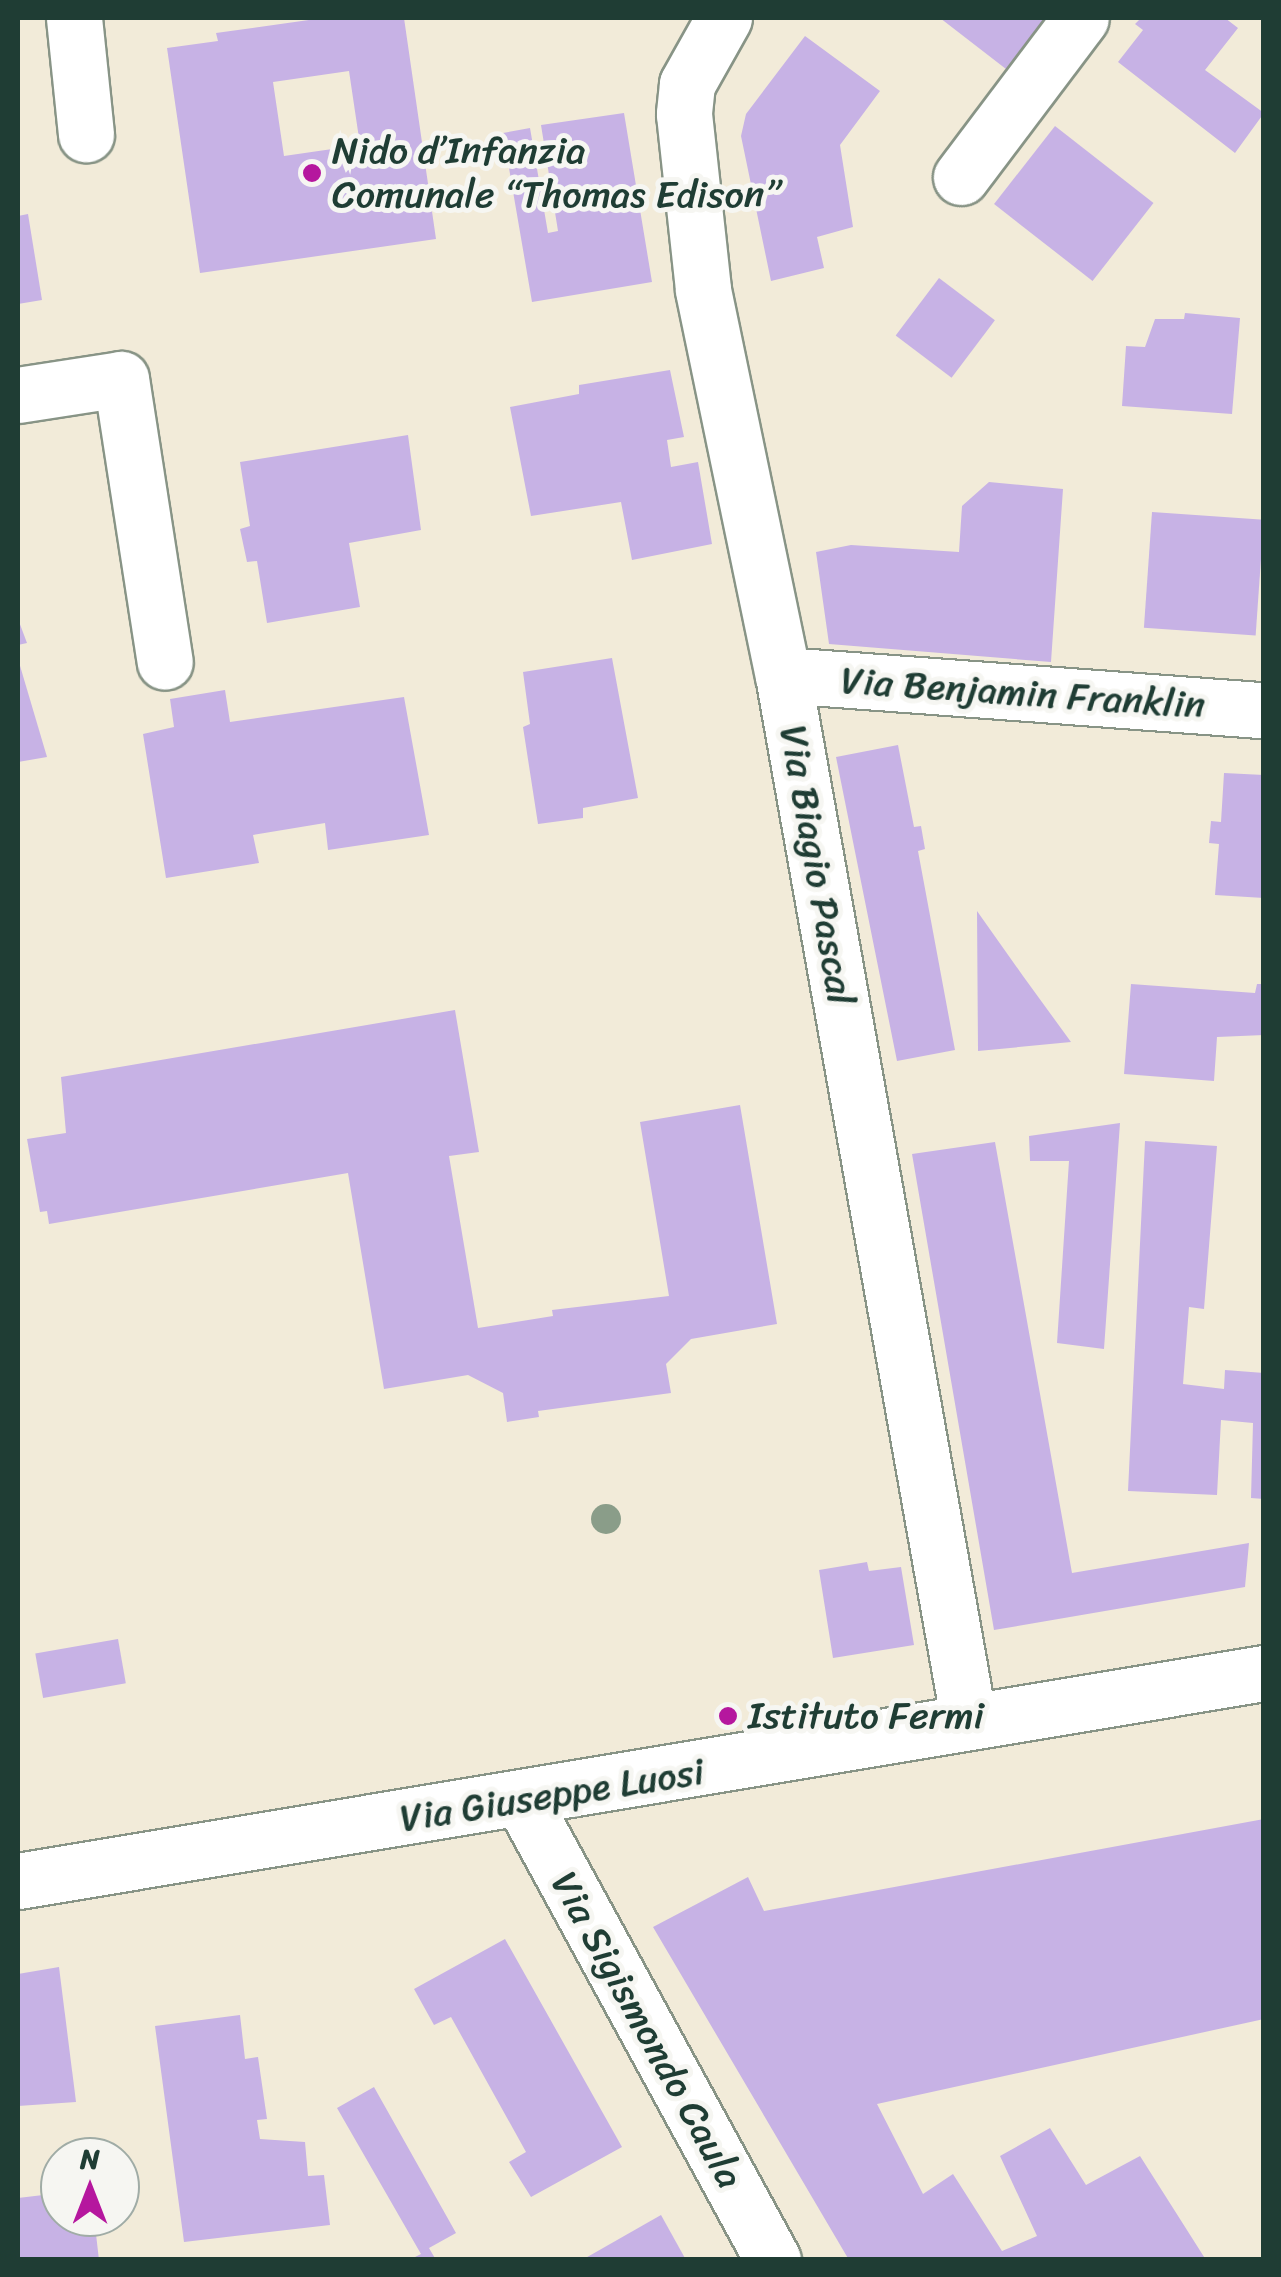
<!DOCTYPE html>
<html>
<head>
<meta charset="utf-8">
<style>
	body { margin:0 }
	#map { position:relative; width:1281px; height:2277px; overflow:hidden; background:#f2ebd9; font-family:Sriracha,sans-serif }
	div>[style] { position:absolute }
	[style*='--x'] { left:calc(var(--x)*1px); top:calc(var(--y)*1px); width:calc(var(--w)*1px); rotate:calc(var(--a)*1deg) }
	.building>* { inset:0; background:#c7b2e5; transform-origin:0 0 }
	.roads { filter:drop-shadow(2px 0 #889486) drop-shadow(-2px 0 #889486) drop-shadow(0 2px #889486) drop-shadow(0 -2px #889486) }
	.street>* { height:55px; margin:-27.5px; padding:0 27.5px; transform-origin:27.5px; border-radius:27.5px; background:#fff }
	.secondary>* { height:55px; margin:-27.5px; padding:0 27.5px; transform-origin:27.5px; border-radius:27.5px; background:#fff }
	.trees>* { width:30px; height:30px; margin:-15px; border-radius:50%; background:#8a9d89 }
	.dots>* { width:28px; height:28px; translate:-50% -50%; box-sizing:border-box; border:5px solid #f6f6f2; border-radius:50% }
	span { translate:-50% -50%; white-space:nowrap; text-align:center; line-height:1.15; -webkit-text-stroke:10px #f6f6f2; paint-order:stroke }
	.poi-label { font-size:38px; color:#1f3d34 }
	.left { translate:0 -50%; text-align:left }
	.street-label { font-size:38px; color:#1f3d34 }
	.frame { position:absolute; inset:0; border:20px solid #1f3d34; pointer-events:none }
	.north { position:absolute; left:40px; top:2137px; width:100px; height:100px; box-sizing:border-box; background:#f6f6f2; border:2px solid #a0aca6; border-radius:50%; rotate:0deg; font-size:28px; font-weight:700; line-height:40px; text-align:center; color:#1f3d34 }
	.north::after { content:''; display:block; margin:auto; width:35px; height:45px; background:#b5179e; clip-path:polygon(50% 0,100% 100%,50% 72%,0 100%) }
</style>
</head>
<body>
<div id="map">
	<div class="building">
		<i style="clip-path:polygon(evenodd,323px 18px,404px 18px,436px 239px,200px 273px,167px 48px,218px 41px,216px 33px,323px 18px,349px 71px,360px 145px,284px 156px,273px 82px,349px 71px)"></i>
		<i style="clip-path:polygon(940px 18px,1045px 18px,1006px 69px)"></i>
		<i style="clip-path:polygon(1225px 18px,1238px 28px,1205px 70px,1264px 113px,1235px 153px,1118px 62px,1143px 30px,1135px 24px,1141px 18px)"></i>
		<i style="clip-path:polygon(805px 36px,880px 91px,840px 145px,853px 227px,817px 237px,824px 268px,771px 281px,741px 136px,746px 114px)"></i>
		<i style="clip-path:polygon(624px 113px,652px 282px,532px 302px,503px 133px,530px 128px,548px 233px,558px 231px,541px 125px)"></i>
		<i style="left:1055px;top:126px;width:125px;height:99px;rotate:38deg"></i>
		<i style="clip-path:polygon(28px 214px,42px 300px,18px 304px,18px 216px)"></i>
		<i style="left:939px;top:278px;width:70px;height:72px;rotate:37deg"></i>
		<i style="clip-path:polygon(1185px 313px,1240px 318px,1232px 414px,1122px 406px,1126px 346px,1145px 347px,1155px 319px,1184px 319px)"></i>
		<i style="clip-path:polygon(670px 370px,684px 437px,667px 440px,671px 467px,698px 462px,712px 544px,632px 560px,621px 502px,531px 516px,510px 407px,579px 394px,579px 385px)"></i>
		<i style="clip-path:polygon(408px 435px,421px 530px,349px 543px,360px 607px,267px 623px,257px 561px,247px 562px,240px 529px,250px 526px,240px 462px)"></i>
		<i style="clip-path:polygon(989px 482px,1063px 489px,1051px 662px,829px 644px,816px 552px,851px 545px,959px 552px,962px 506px)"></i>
		<i style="left:1152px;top:512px;width:112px;height:116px;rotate:4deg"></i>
		<i style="clip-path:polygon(18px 619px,27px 643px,18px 645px)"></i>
		<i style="clip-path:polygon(612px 658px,638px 798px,583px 808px,583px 818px,538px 824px,523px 727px,530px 724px,523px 672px)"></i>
		<i style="clip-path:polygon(18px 659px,47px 757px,18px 762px)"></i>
		<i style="clip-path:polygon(225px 690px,230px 722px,404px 697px,429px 835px,328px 850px,325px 823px,253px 835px,259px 863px,166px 878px,143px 734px,174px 727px,170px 699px)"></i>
		<i style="clip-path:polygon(898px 745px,914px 827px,921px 826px,925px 849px,918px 851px,955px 1050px,897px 1061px,836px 757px)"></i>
		<i style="clip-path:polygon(1224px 773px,1264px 775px,1264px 898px,1215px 895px,1219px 844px,1209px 843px,1211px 821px,1221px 822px)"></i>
		<i style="clip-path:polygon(977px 911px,1023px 976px,1071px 1042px,978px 1051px)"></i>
		<i style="clip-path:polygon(1131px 984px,1255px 993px,1257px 984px,1264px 984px,1264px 1035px,1217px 1037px,1214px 1081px,1124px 1074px)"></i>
		<i style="clip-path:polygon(455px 1010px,479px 1152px,449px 1156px,478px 1328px,553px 1316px,552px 1310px,669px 1296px,640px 1122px,740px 1105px,777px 1324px,691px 1339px,666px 1364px,671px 1393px,538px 1411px,539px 1417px,507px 1422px,503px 1393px,468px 1375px,384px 1389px,348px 1173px,49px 1224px,47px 1211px,40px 1212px,27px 1139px,66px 1133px,61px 1077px)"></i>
		<i style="clip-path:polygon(1120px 1123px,1104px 1349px,1057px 1343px,1069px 1161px,1030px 1161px,1029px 1136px)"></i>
		<i style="clip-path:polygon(1145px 1141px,1217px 1146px,1204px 1309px,1189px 1307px,1183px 1384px,1224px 1389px,1225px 1370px,1264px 1373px,1264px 1499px,1251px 1498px,1253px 1423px,1221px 1420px,1217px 1495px,1128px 1491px)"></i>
		<i style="clip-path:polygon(995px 1142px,1072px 1573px,1249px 1543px,1245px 1587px,994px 1630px,912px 1154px)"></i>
		<i style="clip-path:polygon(867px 1562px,869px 1571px,901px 1567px,914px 1645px,833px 1658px,819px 1570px)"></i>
		<i style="left:118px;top:1639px;width:45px;height:84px;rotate:80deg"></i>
		<i style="clip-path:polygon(1264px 1819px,1264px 2019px,877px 2104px,923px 2194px,953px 2174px,1002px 2251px,1037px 2236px,1000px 2156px,1050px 2128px,1086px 2185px,1140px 2156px,1206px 2260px,849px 2260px,653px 1927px,748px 1877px,764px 1911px)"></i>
		<i style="clip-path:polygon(505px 1939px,622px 2147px,531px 2197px,509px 2162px,526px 2152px,451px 2017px,434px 2025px,414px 1989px)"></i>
		<i style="clip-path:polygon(59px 1967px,76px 2102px,18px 2106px,18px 1974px)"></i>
		<i style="clip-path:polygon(240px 2015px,245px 2059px,258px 2057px,267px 2119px,257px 2120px,260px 2139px,305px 2142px,308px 2176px,324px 2175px,330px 2225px,184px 2242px,155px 2026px)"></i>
		<i style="clip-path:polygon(374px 2087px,456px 2233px,429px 2248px,436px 2260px,409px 2260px,421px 2254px,337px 2108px)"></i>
		<i style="clip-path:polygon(60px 2193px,60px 2217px,94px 2217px,99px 2260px,18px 2260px,18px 2198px)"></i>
		<i style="clip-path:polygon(661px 2215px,686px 2260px,582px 2260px)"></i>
	</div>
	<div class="roads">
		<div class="street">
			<i style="--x:74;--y:18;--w:117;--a:84.1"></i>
			<i style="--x:724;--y:18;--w:76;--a:119.3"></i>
			<i style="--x:687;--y:84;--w:30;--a:96"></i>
			<i style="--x:684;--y:114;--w:177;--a:83.8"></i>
			<i style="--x:703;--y:290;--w:393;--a:78.3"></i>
			<i style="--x:783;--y:675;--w:1063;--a:79.93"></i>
			<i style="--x:961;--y:177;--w:199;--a:-53"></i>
			<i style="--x:18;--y:395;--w:104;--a:-8.8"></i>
			<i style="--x:121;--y:379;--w:286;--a:81.2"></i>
			<i style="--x:783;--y:675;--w:482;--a:4.2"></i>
			<i style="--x:522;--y:1800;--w:524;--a:61.38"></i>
		</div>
		<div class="secondary">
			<i style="--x:18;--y:1881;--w:1263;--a:-9.48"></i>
		</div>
	</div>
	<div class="trees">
		<i style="left:606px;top:1519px"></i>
	</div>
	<div class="dots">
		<i style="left:312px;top:173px;background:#b5179e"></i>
		<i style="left:728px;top:1716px;background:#b5179e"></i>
	</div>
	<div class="poi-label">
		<span class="left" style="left:332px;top:173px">Nido d’Infanzia<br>Comunale “Thomas Edison”</span>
		<span class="left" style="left:748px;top:1716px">Istituto Fermi</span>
	</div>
	<div class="street-label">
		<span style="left:1023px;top:693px;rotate:4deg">Via Benjamin Franklin</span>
		<span style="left:817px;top:865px;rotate:80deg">Via Biagio Pascal</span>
		<span style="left:552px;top:1795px;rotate:-9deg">Via Giuseppe Luosi</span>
		<span style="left:647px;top:2030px;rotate:61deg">Via Sigismondo Caula</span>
	</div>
	<div class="frame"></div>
	<div class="north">N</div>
</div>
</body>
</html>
